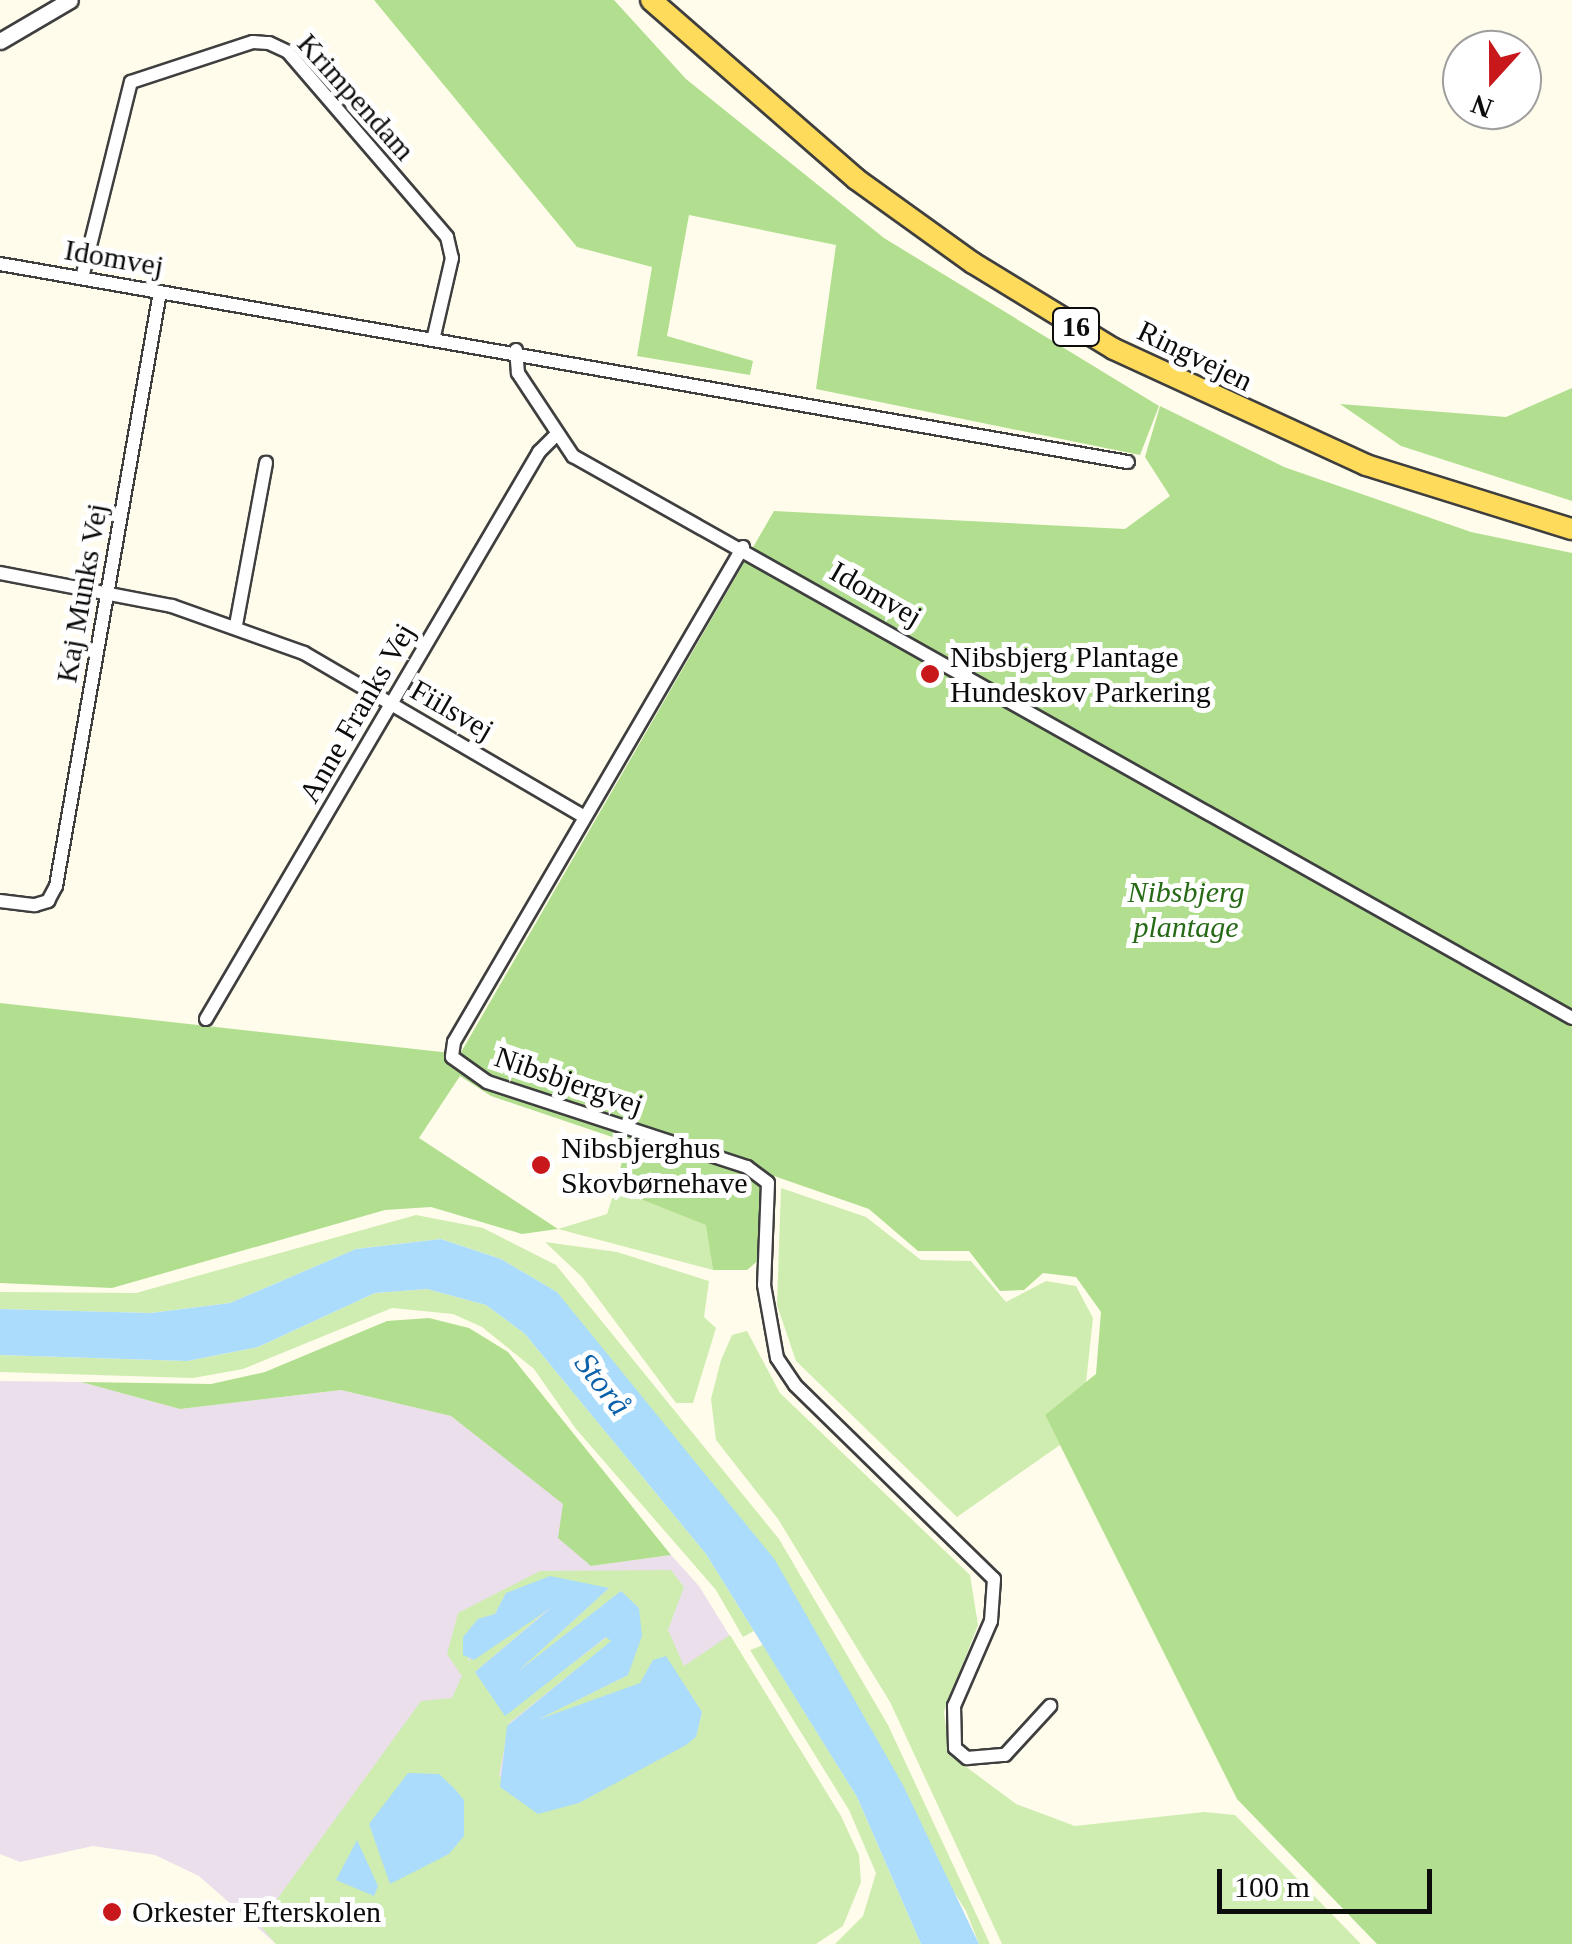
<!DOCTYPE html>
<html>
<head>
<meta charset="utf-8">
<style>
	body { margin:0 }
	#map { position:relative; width:1572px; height:1944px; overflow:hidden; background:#fffceb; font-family:Georgia,serif }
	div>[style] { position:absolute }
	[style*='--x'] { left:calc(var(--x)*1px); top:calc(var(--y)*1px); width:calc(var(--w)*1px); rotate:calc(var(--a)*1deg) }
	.industrial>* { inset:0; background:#ebdfec }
	.green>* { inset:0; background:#cfedb1 }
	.forest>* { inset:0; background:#b1df8f }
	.water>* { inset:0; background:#abdcfc }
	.roads { filter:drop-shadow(2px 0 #3f3f3f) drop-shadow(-2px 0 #3f3f3f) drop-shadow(0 2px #3f3f3f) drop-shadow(0 -2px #3f3f3f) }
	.minor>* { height:12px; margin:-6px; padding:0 6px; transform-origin:6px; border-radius:6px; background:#fff }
	.tertiary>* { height:15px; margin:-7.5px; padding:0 7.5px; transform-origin:7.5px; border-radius:7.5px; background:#fff }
	.primary>* { height:20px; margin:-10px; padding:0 10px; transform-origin:10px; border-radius:10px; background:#ffdb5b }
	.dots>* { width:28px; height:28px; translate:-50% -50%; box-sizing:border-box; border:5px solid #fff; border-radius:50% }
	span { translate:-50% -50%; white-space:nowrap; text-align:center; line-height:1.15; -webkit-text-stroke:10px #fff; paint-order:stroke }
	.shield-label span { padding:2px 8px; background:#fff; border:2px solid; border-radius:8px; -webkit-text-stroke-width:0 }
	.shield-label { font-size:28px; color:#0c0c0c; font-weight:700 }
	.street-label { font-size:30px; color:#0c0c0c }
	.poi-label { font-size:30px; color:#0c0c0c }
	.left { translate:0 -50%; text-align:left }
	.park-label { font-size:30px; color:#266a17; font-style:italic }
	.water-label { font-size:32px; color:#0a60a9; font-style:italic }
	.north { position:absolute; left:1442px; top:30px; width:100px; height:100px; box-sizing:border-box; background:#fff; border:2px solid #9e9e9e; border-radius:50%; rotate:201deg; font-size:28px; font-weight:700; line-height:40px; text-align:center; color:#0c0c0c }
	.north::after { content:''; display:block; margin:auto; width:35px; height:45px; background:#c9181c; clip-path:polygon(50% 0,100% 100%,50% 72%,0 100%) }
	.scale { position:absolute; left:1217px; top:1869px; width:215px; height:45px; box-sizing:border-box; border:5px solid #0c0c0c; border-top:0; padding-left:12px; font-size:30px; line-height:35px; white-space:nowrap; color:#0c0c0c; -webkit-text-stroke:8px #fff; paint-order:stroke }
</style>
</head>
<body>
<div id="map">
	<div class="industrial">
		<i style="clip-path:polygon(0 1381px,81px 1382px,180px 1409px,341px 1390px,451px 1416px,564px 1504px,591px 1566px,671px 1555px,699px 1586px,773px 1706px,276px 1944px,199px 1876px,155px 1855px,93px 1846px,20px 1862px,0 1854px)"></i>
	</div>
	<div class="green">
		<i style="clip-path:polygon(781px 1188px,866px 1217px,921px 1260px,971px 1261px,1006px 1302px,1046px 1281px,1076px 1286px,1093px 1318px,1086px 1383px,1045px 1415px,1060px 1445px,957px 1517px,796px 1361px,777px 1305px)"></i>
		<i style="clip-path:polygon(615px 1189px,707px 1225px,713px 1270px,558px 1229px,607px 1214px)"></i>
		<i style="clip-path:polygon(416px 1215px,483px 1228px,556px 1265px,779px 1539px,888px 1725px,990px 1944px,979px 1944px,966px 1911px,646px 1405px,557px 1292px,501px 1259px,441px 1239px,356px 1249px,230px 1303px,151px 1313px,0 1309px,0 1292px,136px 1293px)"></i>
		<i style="clip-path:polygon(545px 1242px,617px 1252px,709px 1281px,704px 1317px,716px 1328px,693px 1403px,676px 1403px,582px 1277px)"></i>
		<i style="clip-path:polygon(427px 1289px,486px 1305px,525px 1334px,706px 1554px,754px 1631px,743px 1637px,716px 1590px,576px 1429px,534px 1369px,482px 1327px,453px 1314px,392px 1308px,243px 1369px,193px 1378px,0 1372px,0 1355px,187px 1361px,258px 1347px,375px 1293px)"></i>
		<i style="clip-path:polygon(747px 1331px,780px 1393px,970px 1575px,978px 1625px,944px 1712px,949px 1754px,1016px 1804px,1075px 1826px,1204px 1812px,1235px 1815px,1361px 1944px,1002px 1944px,890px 1702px,778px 1519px,716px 1440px,711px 1399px,721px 1360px,732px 1335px)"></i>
		<i style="clip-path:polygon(evenodd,671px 1570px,684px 1587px,668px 1630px,684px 1666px,730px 1635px,841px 1816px,859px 1855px,861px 1882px,843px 1926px,816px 1944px,276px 1944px,259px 1924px,421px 1701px,452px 1698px,462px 1676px,447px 1654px,458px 1613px,540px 1571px,671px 1570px,609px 1588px,516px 1673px,621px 1591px,639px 1608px,628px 1675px,537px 1720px,640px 1684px,653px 1660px,702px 1712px,696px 1737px,579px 1803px,499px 1776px,509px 1723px,612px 1641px,607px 1637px,505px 1715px,475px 1672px,552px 1606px,468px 1661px,478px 1619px,495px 1614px,506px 1593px,609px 1588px)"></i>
		<i style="clip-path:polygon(763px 1645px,857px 1797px,921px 1944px,835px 1944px,863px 1916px,876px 1873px,849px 1810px,750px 1650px)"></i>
	</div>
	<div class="forest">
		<i style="clip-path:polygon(374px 0,614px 0,686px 79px,884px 238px,1159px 406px,1140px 455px,816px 389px,836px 245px,689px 215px,667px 336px,753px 361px,750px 375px,637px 356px,652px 267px,577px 247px)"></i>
		<i style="clip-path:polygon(1572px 388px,1572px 501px,1401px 446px,1340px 404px,1506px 417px)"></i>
		<i style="clip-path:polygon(1160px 406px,1284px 467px,1471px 532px,1572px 553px,1572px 1944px,1377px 1944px,1237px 1799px,1045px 1415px,1096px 1374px,1101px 1312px,1076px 1277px,1043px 1273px,1024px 1290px,1000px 1291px,969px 1251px,918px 1251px,869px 1209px,774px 1176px,760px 1259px,747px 1270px,713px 1270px,706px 1225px,615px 1189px,627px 1142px,491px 1096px,460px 1076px,419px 1138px,558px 1229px,522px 1234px,431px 1207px,385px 1210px,112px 1288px,0 1283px,0 1003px,460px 1054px,774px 511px,1125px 529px,1170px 496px,1145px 457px)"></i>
		<i style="clip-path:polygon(429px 1318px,469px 1328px,508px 1352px,671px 1555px,591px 1566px,558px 1538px,563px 1504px,451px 1416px,341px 1390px,180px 1409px,81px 1382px,211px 1384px,265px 1372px,387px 1321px)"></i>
	</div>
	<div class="water">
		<i style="clip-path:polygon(441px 1239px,501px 1259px,557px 1292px,775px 1560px,903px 1785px,979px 1944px,921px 1944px,857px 1797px,706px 1554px,525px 1334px,486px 1305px,427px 1289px,375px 1293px,258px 1347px,187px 1361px,0 1355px,0 1309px,151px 1313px,230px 1303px,356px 1249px)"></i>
		<i style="clip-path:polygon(550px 1576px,609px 1588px,516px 1673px,621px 1591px,639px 1608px,642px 1636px,628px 1675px,537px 1720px,640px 1683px,653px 1660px,666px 1656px,702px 1712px,696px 1737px,686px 1745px,579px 1803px,538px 1814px,500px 1787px,507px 1726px,611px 1641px,606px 1637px,505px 1716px,475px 1672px,552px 1607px,474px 1660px,463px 1655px,463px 1637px,478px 1619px,495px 1614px,506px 1593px)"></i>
		<i style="clip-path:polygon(408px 1773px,439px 1774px,454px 1788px,464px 1800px,464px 1836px,449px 1854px,390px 1884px,369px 1824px)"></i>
		<i style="clip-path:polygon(357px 1840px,378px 1886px,374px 1896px,336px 1880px)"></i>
	</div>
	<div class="roads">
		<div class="minor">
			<i style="--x:0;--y:264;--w:1145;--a:9.96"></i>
			<i style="--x:82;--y:278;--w:202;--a:-76"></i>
			<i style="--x:131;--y:82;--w:128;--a:-18.2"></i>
			<i style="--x:253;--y:42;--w:16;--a:4"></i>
			<i style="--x:269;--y:43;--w:21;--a:25"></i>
			<i style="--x:288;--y:52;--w:244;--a:49.3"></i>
			<i style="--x:447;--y:237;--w:22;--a:77"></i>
			<i style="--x:452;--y:258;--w:80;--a:103"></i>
			<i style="--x:516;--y:350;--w:23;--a:85"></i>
			<i style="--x:518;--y:373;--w:100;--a:56.5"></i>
			<i style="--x:573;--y:456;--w:1146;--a:29.36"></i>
			<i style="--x:743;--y:547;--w:573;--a:120.28"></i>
			<i style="--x:454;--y:1042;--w:15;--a:98"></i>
			<i style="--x:452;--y:1057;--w:43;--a:35.5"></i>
			<i style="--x:487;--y:1082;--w:274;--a:18.1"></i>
			<i style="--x:747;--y:1167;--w:26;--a:37"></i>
			<i style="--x:768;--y:1183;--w:102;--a:92.2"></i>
			<i style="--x:764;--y:1285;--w:74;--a:79.9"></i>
			<i style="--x:777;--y:1358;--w:32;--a:56"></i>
			<i style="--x:795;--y:1385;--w:278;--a:44.3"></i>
			<i style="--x:994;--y:1579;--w:42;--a:94.1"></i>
			<i style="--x:991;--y:1621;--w:93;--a:113.5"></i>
			<i style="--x:954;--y:1706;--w:42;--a:88.6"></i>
			<i style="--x:955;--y:1748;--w:16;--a:40"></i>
			<i style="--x:967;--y:1758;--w:38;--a:-5"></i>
			<i style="--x:1005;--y:1755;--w:67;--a:-47.4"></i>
			<i style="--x:0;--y:573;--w:175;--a:10.9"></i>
			<i style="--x:172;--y:606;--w:140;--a:19.6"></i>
			<i style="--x:304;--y:653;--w:325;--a:30.3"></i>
			<i style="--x:236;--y:625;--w:165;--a:-79.5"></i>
			<i style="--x:0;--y:901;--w:35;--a:7"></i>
			<i style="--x:35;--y:905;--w:14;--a:-17"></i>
			<i style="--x:48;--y:901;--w:17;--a:-62"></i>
			<i style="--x:56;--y:886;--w:603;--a:-80.07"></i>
			<i style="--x:206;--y:1019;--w:658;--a:-59.57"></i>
			<i style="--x:539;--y:452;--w:23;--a:-45"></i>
		</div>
		<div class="tertiary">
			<i style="--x:0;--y:41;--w:81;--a:-30.4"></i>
		</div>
		<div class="primary">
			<i style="--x:651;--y:0;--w:272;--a:41.1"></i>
			<i style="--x:856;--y:179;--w:144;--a:35.7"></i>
			<i style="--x:973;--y:263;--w:165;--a:31.4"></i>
			<i style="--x:1114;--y:349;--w:277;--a:24.7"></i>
			<i style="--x:1366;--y:465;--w:216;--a:17.3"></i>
		</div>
	</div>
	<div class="dots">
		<i style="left:930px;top:674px;background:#c9181c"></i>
		<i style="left:541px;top:1165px;background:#c9181c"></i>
		<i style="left:112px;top:1912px;background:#c9181c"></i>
	</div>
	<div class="shield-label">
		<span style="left:1076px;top:327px">16</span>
	</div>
	<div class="street-label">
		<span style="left:356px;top:97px;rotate:48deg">Krimpendam</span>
		<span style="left:114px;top:258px;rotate:10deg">Idomvej</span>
		<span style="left:1195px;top:356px;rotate:26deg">Ringvejen</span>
		<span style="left:82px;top:593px;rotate:-80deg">Kaj Munks Vej</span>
		<span style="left:876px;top:594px;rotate:30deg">Idomvej</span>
		<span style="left:452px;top:710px;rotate:30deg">Fiilsvej</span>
		<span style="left:357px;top:713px;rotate:-60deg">Anne Franks Vej</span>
		<span style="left:569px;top:1081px;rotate:19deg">Nibsbjergvej</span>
	</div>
	<div class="poi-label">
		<span class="left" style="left:950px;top:674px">Nibsbjerg Plantage<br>Hundeskov Parkering</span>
		<span class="left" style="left:561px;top:1165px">Nibsbjerghus<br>Skovbørnehave</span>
		<span class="left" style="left:132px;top:1912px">Orkester Efterskolen</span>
	</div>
	<div class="park-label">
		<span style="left:1186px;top:909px">Nibsbjerg<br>plantage</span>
	</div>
	<div class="water-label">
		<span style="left:603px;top:1384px;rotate:52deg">Storå</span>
	</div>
	<div class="north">N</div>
	<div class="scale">100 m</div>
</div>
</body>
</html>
